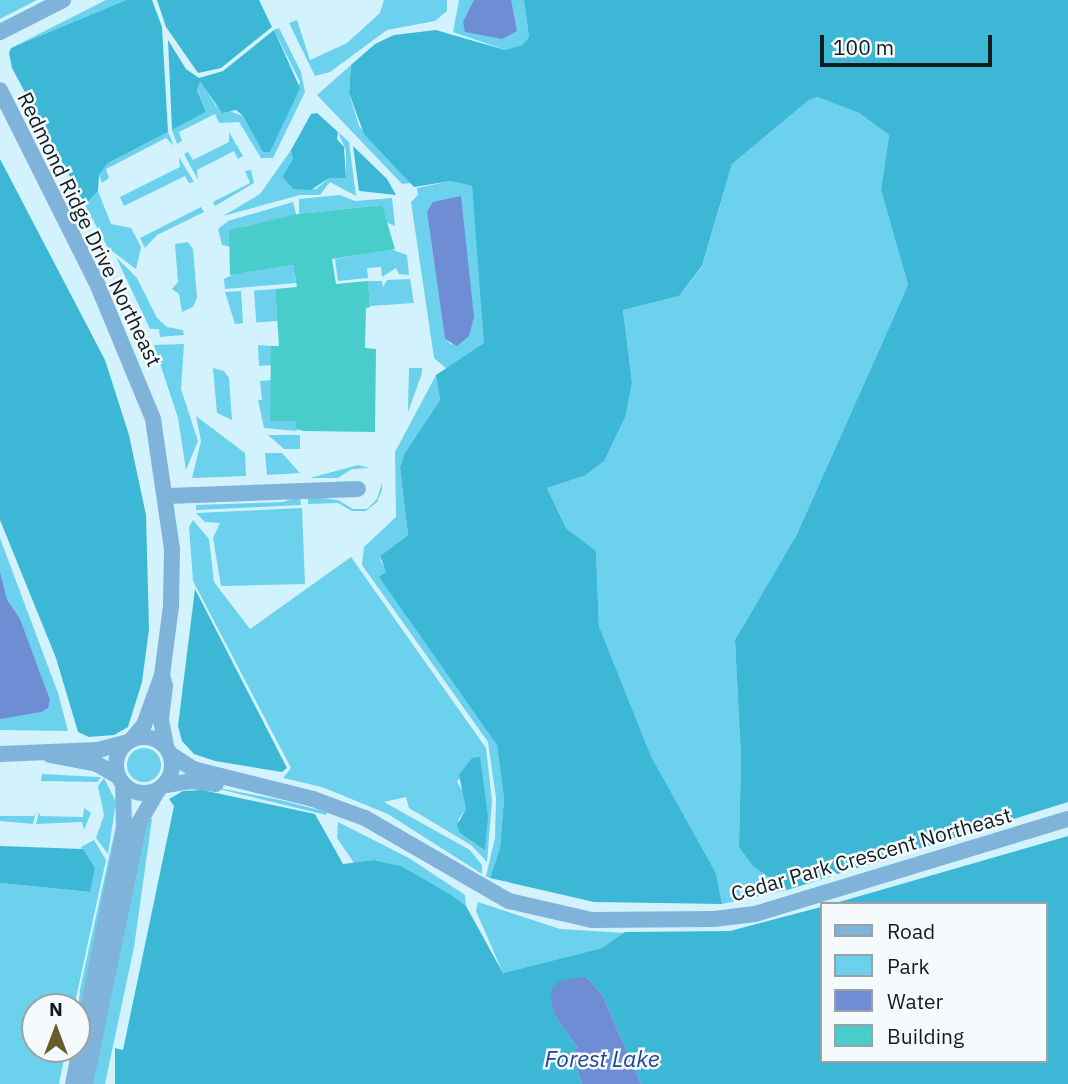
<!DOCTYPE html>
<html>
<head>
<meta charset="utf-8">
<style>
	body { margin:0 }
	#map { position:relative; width:1068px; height:1084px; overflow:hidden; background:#d2f3fd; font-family:"IBM Plex Sans",sans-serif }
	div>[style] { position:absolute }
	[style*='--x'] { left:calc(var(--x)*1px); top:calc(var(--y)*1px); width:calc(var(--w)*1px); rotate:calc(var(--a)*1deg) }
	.green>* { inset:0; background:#6cd1ec; transform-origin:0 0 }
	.round { border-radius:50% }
	.forest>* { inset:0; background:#3cb8d6 }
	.water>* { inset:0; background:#6e8dd5 }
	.building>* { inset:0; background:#48cdcb }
	.minor>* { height:16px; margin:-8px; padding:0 8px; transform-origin:8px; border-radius:8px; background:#80b3da }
	.minor>.ring { margin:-8px; padding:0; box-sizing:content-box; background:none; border:16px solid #80b3da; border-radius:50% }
	span { translate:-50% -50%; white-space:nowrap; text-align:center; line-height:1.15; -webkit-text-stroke:5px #f5fbfd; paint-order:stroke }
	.street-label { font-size:21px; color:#111d21 }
	.water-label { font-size:23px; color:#244397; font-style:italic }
	.legend { position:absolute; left:820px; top:902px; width:228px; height:161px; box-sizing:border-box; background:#f5fbfd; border:2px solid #9aa2a5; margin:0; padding:9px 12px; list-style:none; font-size:21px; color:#111d21 }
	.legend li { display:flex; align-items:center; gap:14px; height:35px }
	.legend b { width:35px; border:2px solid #9aa2a5 }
	.north { position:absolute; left:21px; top:993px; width:70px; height:70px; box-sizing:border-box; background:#f5fbfd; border:2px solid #9aa2a5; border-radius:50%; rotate:0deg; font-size:19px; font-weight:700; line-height:28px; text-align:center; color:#111d21 }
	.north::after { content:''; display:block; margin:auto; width:24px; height:32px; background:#685c29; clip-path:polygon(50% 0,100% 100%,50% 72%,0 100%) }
	.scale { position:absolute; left:820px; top:35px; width:172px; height:32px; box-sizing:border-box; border:4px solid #111d21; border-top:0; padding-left:9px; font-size:21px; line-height:24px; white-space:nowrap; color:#111d21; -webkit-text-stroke:5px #f5fbfd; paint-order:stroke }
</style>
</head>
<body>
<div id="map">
	<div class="green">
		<i style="clip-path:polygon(0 0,37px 0,0 19px)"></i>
		<i style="clip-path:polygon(106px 0,126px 0,11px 48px)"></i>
		<i style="clip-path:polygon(384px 0,447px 0,447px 11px,435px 21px,387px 30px,330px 72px,315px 76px,289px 23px,297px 20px,310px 60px,347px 43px,380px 13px)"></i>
		<i style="clip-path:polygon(459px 0,524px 0,529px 37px,522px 45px,505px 50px,453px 32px)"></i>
		<i style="clip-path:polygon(279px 28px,301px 72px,305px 92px,273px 158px,261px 158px,239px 122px,219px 123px,215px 114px,179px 132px,182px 141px,177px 144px,172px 130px,206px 112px,197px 89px,200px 80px,216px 106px,243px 116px,264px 153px,300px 82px,274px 30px)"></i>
		<i style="clip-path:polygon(351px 65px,349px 93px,359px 126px,411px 183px,402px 184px,317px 95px)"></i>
		<i style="clip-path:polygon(819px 97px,859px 113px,889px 135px,881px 190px,908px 285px,797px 534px,735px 640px,741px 759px,739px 847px,754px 866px,787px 890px,722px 904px,716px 873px,651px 756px,599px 626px,596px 551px,566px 528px,547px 488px,584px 476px,632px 382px,623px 310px,679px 296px,702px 267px,732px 164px,809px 100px)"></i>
		<i style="clip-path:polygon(168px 132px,174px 146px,166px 138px,106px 169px,109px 178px,102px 183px,99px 175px,108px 163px)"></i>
		<i style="clip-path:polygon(229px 132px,243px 156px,238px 159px,234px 151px,197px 170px,198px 180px,184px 154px,188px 152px,193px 160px,229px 142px)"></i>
		<i style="clip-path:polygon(338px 132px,349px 142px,356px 196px,330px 182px,320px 195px,300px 195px,223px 216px,260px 194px,291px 150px,294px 159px,282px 177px,293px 189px,316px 189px,329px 178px,346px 178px,346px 151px)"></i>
		<i style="clip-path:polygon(179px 157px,194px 182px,189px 183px,185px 176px,124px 206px,120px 197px,180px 167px)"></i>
		<i style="clip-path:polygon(251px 170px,254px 183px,215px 206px,213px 202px,250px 183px,245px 171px)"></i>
		<i style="clip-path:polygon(evenodd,451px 181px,472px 186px,484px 322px,484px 343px,448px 370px,434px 358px,411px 202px,418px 195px,417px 188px,451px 181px,427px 212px,452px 345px,445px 339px,427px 212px)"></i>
		<i style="clip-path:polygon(98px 191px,111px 224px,131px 228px,141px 247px,136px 269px,108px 248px,85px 205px)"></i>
		<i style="clip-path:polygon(340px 195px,355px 201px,392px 198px,395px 226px,385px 222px,381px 205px,299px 214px,299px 199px)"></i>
		<i style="clip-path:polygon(293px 202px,296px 214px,293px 218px,244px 226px,231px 247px,222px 245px,218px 229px,228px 221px)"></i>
		<i style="clip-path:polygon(201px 207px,204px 212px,157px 235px,145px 248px,140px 238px)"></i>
		<i style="clip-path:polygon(188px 242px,193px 249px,197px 298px,193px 307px,182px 312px,179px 294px,172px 289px,178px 282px,175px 244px)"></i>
		<i style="clip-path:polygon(391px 249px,407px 255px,409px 275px,399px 274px,396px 268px,382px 277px,381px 267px,367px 268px,368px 278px,338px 281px,335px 259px)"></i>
		<i style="clip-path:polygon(116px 257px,137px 278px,157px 318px,167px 327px,183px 330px,184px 335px,160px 337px,159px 329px,150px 329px)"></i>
		<i style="clip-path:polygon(293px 265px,296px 283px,225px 289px,224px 279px,234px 274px)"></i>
		<i style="clip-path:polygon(410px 279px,414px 303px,370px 306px,368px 281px,382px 281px,383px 287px,387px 280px)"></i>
		<i style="left:275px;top:289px;width:32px;height:21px;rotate:86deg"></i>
		<i style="clip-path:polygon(241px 291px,243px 323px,235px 324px,225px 292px)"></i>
		<i style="clip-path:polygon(184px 344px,181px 389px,198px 441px,186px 470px,178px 418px,154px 345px)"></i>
		<i style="clip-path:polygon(258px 345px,271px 346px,271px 365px,259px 366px)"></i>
		<i style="clip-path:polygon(213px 368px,224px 371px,229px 378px,232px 420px,217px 413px)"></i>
		<i style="clip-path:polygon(409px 368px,422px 368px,422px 373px,408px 412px)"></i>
		<i style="clip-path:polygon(436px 375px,440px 400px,404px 454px,400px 468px,408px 535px,380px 556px,381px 562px,497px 745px,504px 799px,500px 848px,490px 878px,486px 876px,495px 838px,496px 798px,488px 742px,362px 565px,364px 547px,396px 517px,395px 452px)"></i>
		<i style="clip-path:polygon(271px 380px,270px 420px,296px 421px,297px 431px,264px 428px,258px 400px,262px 400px,260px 381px)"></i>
		<i style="clip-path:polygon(196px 416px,245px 453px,246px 476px,192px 478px,201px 441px)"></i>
		<i style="clip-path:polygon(268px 435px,300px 435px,300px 449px,284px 449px)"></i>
		<i style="clip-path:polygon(265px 453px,282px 453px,300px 473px,267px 475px)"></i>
		<i style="clip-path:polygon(358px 465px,370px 468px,352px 469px,338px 478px,310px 478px)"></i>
		<i style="clip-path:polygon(382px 483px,382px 490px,377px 502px,366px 511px,352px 511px,338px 503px,308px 504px,308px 496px,338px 500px,353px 509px,367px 509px,377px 499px)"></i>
		<i style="clip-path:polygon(300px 496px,301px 505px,196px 510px,196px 505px,283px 502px)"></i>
		<i style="clip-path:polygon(302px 508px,305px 584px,221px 586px,213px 538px,220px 523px,205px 522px,196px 513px)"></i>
		<i style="clip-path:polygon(evenodd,193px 520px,209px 539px,214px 582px,250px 629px,351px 557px,486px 748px,492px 801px,487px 862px,471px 845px,409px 808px,406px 797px,384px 802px,470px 850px,482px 865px,482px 874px,388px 814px,322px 787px,283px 778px,291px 768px,193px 581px,189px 527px,193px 520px,472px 758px,485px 849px,458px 820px,466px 809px,466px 796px,457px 782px,472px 758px)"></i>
		<i style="clip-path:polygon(0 538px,58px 693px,68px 731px,0 730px)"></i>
		<i class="round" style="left:127px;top:748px;width:34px;height:34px"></i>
		<i style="clip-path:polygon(42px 774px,98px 777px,101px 777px,97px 782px,41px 781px)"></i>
		<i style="clip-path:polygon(104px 778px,116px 802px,108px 854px,96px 838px,104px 815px,98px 786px)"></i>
		<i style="clip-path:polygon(203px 785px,280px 800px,327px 812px,326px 815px)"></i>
		<i style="clip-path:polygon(84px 808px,91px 813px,84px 830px,82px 822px,36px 824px,39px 812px,40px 816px,83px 817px)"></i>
		<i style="clip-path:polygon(36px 812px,33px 824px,0 821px,0 816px,34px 816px)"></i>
		<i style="clip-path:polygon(143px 817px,152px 819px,134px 947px,105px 1084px,93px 1084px)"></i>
		<i style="clip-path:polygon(117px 821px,118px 835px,77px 1025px,80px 989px)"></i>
		<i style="clip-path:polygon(338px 822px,409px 858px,465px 895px,466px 906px,401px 866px,374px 860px,354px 863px,337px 838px)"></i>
		<i style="clip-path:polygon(94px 840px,106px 860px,74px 1007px,35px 1007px,35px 1049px,66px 1049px,59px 1084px,0 1084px,0 883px,89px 892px,95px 868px,81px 847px)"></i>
		<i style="clip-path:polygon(478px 902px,560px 929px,625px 933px,602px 948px,503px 973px,476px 911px)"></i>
	</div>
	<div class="forest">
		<i style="clip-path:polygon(126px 0,152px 0,162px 27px,168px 132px,108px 163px,99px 175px,98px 191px,85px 205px,12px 68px,9px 53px,11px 48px)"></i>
		<i style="clip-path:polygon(157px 0,259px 0,272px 27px,221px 68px,198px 73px,166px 27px)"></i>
		<i style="clip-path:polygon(524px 0,1068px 0,1068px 802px,787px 890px,753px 866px,739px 847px,741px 759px,735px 640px,797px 534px,908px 285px,881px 190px,889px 135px,859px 113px,818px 97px,809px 100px,732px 164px,702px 266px,679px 296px,623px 310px,632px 382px,625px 417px,604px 461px,584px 476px,547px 488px,566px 528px,596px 551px,599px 626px,651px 756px,716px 873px,722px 904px,594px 902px,490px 878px,500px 848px,504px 799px,497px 745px,379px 577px,386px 572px,380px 556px,408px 535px,400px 468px,404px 454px,440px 400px,436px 375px,484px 343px,472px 186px,451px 181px,414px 187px,364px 134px,349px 93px,351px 65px,375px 44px,394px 35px,436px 30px,505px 50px,522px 45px,529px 37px)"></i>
		<i style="clip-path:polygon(274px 30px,300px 88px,270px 152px,263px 152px,243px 116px,236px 110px,222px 113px,200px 81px,197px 90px,206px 112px,172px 130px,168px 40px,186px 69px,199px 78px,223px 71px)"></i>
		<i style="clip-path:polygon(317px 113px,338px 132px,337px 139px,344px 147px,346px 178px,329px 178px,311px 190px,293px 189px,282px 177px,293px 159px,291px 150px,311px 114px)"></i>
		<i style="clip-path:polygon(353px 146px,387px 179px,396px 195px,359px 191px)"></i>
		<i style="clip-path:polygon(0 159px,105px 360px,129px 435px,146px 515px,149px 629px,142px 682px,128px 727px,114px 735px,89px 737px,78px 732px,56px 658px,0 520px)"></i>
		<i style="clip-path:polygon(195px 589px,287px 768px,282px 772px,215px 761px,194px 754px,182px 741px,178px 726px)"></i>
		<i style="clip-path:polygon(480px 757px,488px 816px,485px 850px,460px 833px,457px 825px,466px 809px,459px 775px,472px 758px)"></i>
		<i style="clip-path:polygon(202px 790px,315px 814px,343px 864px,374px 860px,401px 866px,451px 895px,466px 906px,503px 973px,602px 948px,625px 932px,730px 931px,821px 907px,821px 1061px,1045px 1061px,1045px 904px,832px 904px,1068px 836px,1068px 1084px,641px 1084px,602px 994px,586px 977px,555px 1016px,577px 1047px,572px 1055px,582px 1084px,115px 1084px,115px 1048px,123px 1050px,174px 806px,169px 799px,183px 791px)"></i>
		<i style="clip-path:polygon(0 846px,83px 849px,95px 868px,90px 892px,0 883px)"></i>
	</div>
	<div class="water">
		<i style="clip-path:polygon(474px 0,511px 0,517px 31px,502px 39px,465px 32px,463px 22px)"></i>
		<i style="clip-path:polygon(461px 196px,474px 317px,469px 336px,457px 346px,445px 339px,427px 212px,433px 202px)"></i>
		<i style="clip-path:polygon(0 572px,7px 600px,20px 619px,50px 700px,48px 708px,41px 712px,0 719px)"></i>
		<i style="clip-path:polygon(586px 977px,602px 994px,641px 1084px,582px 1084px,572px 1055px,577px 1047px,555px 1016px,551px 1000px,552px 987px,562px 980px)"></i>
	</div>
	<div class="building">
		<i style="clip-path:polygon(382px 205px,395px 249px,332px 259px,336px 284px,368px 281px,370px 307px,366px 308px,365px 348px,376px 349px,375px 432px,304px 431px,296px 429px,296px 421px,270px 421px,271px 346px,279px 346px,275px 289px,297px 287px,293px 265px,230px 275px,229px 230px,298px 214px)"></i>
	</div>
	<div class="minor">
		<i style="--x:0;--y:32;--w:71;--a:-26.9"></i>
		<i style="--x:0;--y:90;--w:219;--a:63.4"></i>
		<i style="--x:98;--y:286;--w:144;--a:67.5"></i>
		<i style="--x:153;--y:419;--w:131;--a:81.7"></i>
		<i style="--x:172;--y:549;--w:57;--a:91"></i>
		<i style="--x:171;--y:606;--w:70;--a:97.4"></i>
		<i style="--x:162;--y:675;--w:11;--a:75"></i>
		<i style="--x:165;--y:686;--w:34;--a:97"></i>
		<i style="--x:161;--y:720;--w:26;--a:79"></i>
		<i style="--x:167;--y:496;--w:191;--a:-2.1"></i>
		<i class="ring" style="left:116px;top:737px;width:40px;height:40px"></i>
		<i style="--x:133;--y:738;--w:17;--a:-50"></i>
		<i style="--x:144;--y:725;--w:53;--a:-70.2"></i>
		<i style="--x:0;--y:754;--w:98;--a:-2.3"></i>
		<i style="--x:98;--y:750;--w:28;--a:-15"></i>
		<i style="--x:170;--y:754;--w:27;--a:33"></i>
		<i style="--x:193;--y:769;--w:124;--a:14"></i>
		<i style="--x:313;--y:799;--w:55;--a:20.1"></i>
		<i style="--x:365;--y:818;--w:166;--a:30"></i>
		<i style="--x:509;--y:901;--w:85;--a:12.9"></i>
		<i style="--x:592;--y:920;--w:122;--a:-0.5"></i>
		<i style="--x:714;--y:919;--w:41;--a:-7"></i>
		<i style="--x:755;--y:914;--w:327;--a:-16.9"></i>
		<i style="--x:50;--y:755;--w:48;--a:10.8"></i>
		<i style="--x:97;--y:764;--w:24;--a:30"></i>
		<i style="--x:166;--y:785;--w:25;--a:-9"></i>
		<i style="--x:191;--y:781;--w:25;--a:7"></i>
		<i style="--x:73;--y:1084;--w:259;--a:-78.6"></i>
		<i style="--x:124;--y:830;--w:46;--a:-91.2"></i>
		<i style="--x:85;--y:1084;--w:267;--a:-78.3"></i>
		<i style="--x:139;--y:823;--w:38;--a:-60"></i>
	</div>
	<div class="street-label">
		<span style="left:90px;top:229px;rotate:64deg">Redmond Ridge Drive Northeast</span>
		<span style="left:871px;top:854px;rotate:-16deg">Cedar Park Crescent Northeast</span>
	</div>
	<div class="water-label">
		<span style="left:602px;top:1058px">Forest Lake</span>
	</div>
	<ul class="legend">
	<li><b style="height:9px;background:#80b3da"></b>Road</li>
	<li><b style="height:19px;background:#6cd1ec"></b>Park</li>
	<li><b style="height:19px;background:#6e8dd5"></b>Water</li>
	<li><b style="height:19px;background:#48cdcb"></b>Building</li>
	</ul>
	<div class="north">N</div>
	<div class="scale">100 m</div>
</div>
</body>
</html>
